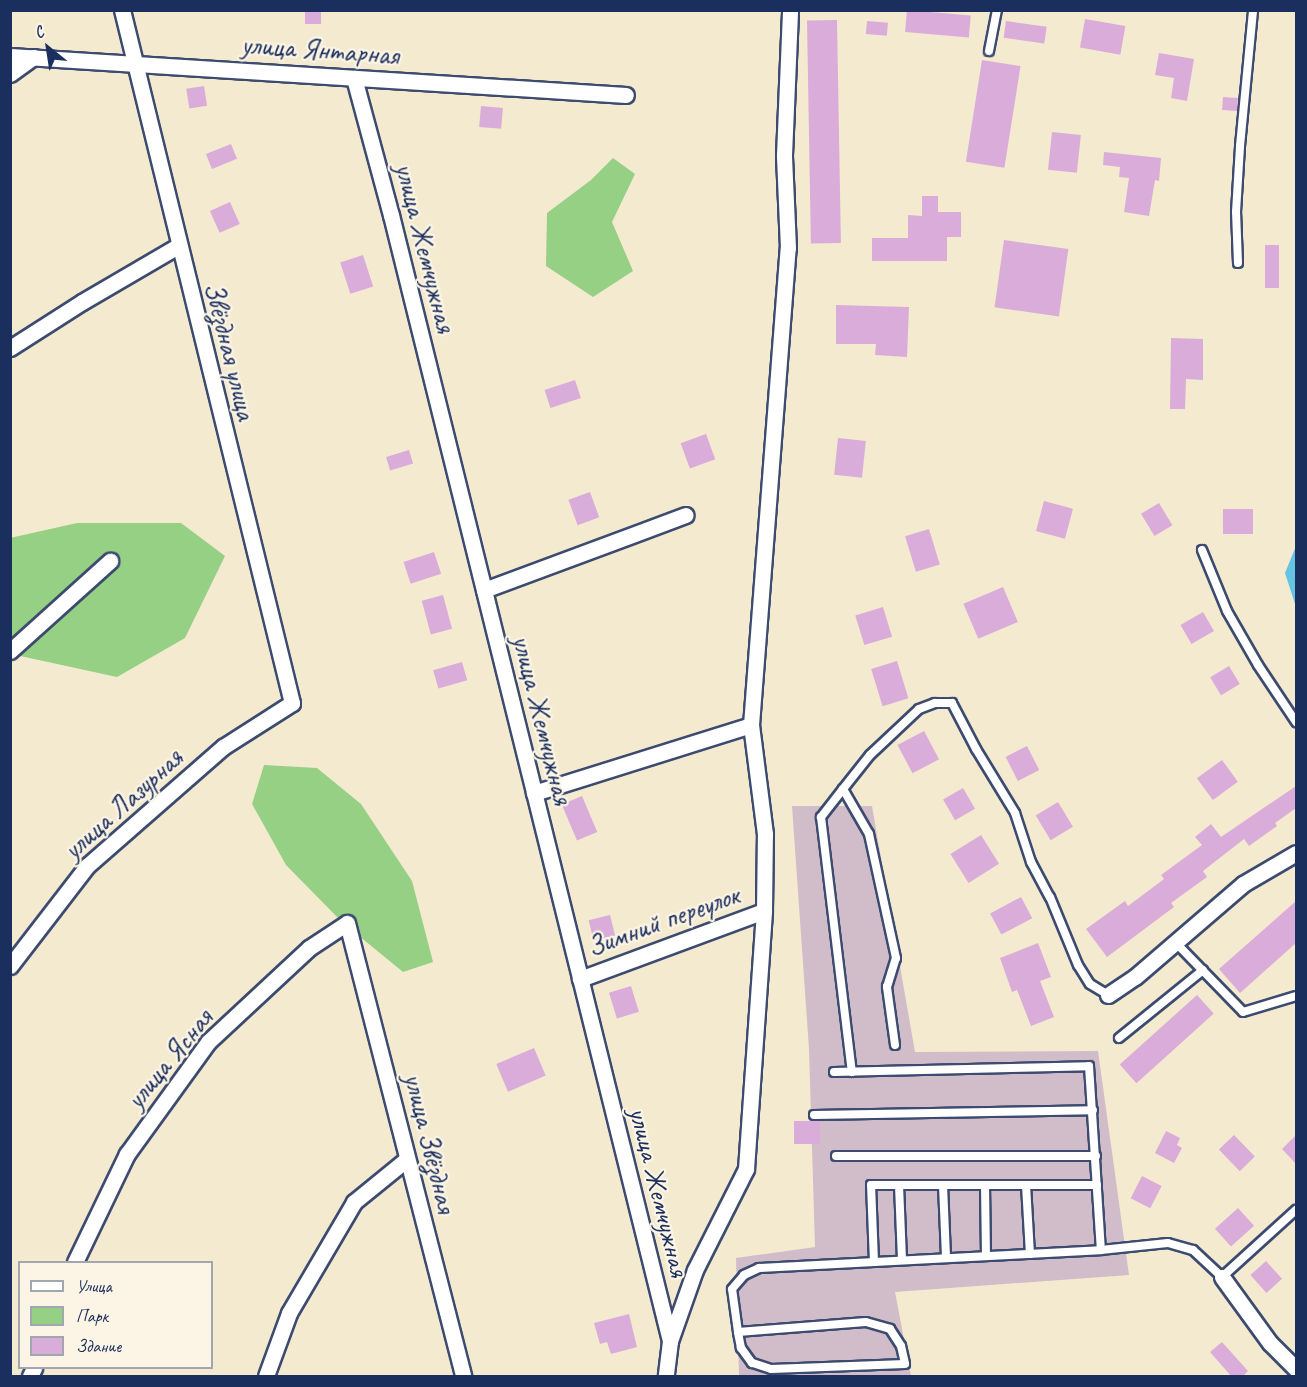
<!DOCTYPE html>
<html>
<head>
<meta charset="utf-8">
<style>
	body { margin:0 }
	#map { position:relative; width:1307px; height:1387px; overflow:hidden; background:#f4ead0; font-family:Caveat,sans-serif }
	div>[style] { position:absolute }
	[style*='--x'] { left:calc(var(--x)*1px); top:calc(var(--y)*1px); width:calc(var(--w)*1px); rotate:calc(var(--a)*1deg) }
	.industrial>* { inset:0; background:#d1bdc9 }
	.green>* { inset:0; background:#95d085 }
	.water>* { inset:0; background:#65c4e3 }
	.building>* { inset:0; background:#daacd9; transform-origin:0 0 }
	.roads { filter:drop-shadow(2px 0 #3c4b6f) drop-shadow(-2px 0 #3c4b6f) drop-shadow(0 2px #3c4b6f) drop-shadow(0 -2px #3c4b6f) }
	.lane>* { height:8px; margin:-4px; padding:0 4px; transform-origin:4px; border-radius:4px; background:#fff }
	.street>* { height:15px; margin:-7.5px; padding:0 7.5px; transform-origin:7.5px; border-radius:7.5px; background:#fff }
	span { translate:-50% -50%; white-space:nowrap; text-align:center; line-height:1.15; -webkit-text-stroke:4.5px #fcf5e5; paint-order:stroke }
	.street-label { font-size:28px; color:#1b2f5e }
	.frame { position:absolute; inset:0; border:12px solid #1b2f5e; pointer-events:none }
	.legend { position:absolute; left:18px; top:1261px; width:195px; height:108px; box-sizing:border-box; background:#fcf5e5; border:2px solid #a2a6af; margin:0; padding:8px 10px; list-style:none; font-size:18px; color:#1b2f5e }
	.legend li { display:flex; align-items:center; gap:12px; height:30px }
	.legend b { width:30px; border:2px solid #a2a6af }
	.north { position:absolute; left:18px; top:18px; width:60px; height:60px; -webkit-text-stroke:4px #fcf5e5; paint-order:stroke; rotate:330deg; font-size:16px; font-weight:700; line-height:24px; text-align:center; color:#1b2f5e }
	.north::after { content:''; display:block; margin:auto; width:21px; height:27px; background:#1b2f5e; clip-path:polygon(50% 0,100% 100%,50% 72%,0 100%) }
</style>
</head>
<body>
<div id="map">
	<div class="industrial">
		<i style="clip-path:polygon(792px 806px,872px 806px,915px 1052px,1098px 1051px,1129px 1275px,895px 1292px,911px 1376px,739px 1376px,736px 1258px,815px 1247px,809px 1049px)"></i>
	</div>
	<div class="green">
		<i style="clip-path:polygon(613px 158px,635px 174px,612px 222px,633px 271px,593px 297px,546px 266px,547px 213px,591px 180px)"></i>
		<i style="clip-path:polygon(77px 523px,181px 523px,225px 556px,185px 638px,117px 677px,11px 654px,10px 538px)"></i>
		<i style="clip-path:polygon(264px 765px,317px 768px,361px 804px,412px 881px,433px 962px,403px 972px,342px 922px,286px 865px,252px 804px)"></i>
	</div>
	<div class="water">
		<i style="clip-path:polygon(1296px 546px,1296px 607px,1285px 573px)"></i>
	</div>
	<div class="building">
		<i style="left:305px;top:10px;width:16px;height:14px"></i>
		<i style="left:907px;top:10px;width:64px;height:22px;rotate:5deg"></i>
		<i style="left:1085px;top:19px;width:41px;height:29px;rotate:10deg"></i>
		<i style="left:837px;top:20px;width:223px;height:30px;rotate:89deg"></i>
		<i style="left:867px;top:21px;width:21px;height:13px;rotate:5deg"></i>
		<i style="left:1006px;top:21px;width:41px;height:17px;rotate:8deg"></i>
		<i style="clip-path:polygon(1159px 53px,1194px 59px,1187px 101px,1171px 98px,1174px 78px,1155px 75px)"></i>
		<i style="left:982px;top:60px;width:39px;height:103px;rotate:9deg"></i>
		<i style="left:204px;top:86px;width:20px;height:18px;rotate:81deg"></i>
		<i style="left:1223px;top:97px;width:15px;height:13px;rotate:4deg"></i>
		<i style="left:481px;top:106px;width:22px;height:21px;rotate:5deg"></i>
		<i style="left:1052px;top:132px;width:29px;height:38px;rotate:6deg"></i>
		<i style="left:231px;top:144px;width:16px;height:27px;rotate:68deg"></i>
		<i style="clip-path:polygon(1104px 152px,1161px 158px,1159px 181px,1155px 180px,1149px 216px,1124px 212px,1129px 178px,1119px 177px,1120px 167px,1103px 165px)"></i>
		<i style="clip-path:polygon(922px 196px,938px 196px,938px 212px,961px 212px,961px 237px,947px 237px,947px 261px,872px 261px,872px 238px,908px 238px,908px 215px,922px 216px)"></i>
		<i style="left:230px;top:202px;width:24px;height:22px;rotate:66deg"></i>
		<i style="left:1004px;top:240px;width:65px;height:68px;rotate:8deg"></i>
		<i style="left:1265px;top:245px;width:14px;height:43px"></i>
		<i style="left:363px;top:255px;width:33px;height:24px;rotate:72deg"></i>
		<i style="clip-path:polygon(836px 305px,909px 307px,907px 357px,875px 355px,876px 344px,836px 344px)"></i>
		<i style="clip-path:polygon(1171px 338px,1203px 339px,1203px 380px,1186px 379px,1185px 409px,1170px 409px)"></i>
		<i style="left:575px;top:380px;width:19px;height:32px;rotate:72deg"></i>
		<i style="left:706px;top:434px;width:27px;height:27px;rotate:70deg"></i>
		<i style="left:838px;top:438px;width:28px;height:37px;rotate:6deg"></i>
		<i style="left:409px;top:450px;width:14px;height:24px;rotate:73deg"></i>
		<i style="left:590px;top:492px;width:27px;height:23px;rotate:70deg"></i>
		<i style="left:1044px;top:501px;width:30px;height:31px;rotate:15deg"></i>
		<i style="left:1159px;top:503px;width:26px;height:21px;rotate:59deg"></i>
		<i style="left:1223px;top:509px;width:30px;height:25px"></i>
		<i style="left:929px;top:529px;width:37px;height:25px;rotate:73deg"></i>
		<i style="left:434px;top:552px;width:23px;height:32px;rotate:72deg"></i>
		<i style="left:1003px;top:587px;width:38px;height:43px;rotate:67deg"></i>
		<i style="left:443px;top:595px;width:35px;height:22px;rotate:75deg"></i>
		<i style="left:883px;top:607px;width:31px;height:29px;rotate:73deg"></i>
		<i style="left:1203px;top:612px;width:22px;height:26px;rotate:60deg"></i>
		<i style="left:897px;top:661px;width:39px;height:27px;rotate:73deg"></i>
		<i style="left:462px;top:662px;width:19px;height:30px;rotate:74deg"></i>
		<i style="left:1229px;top:666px;width:21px;height:22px;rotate:59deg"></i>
		<i style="left:924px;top:731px;width:32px;height:30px;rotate:62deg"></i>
		<i style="left:1027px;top:746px;width:27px;height:24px;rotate:63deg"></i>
		<i style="left:1222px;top:760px;width:27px;height:31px;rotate:54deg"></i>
		<i style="clip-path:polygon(1296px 786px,1296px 808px,1275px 823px,1277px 826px,1249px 846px,1244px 839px,1203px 871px,1207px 877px,1171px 903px,1174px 907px,1107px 957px,1086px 929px,1125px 901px,1128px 906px,1164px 879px,1161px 875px,1202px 845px,1195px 837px,1211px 824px,1221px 837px)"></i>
		<i style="left:963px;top:788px;width:24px;height:23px;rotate:60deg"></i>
		<i style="left:582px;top:796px;width:39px;height:22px;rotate:67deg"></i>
		<i style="left:1058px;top:802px;width:29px;height:26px;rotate:59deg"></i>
		<i style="left:981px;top:835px;width:34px;height:36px;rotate:58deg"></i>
		<i style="left:1021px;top:897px;width:24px;height:35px;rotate:62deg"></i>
		<i style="clip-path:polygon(1296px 901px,1296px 943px,1240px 993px,1219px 969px)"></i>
		<i style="left:610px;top:915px;width:21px;height:22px;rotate:76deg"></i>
		<i style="clip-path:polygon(1038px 943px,1051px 977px,1040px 981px,1054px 1017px,1031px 1026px,1017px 990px,1012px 992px,1000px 958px)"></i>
		<i style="left:631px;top:986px;width:27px;height:23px;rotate:73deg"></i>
		<i style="left:1197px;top:995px;width:25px;height:104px;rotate:48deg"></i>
		<i style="left:534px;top:1048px;width:30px;height:41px;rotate:67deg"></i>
		<i style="left:794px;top:1121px;width:26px;height:23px"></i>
		<i style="clip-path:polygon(1166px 1131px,1180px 1138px,1177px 1145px,1182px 1148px,1174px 1163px,1155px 1153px)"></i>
		<i style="left:1234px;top:1135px;width:30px;height:21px;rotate:46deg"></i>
		<i style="clip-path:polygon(1296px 1135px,1296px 1164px,1282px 1149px)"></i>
		<i style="left:1142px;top:1176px;width:22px;height:25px;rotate:27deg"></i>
		<i style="left:1238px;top:1208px;width:24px;height:31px;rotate:48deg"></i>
		<i style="left:1266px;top:1261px;width:24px;height:21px;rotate:48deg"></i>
		<i style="clip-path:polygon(629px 1314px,637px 1347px,611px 1354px,607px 1342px,600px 1344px,594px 1323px)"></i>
		<i style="clip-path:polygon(1222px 1342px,1248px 1371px,1242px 1377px,1232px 1377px,1210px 1352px)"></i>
	</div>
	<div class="roads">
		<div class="lane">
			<i style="--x:989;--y:51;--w:42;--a:-79"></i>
			<i style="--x:1238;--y:263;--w:51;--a:-92.2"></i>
			<i style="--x:1236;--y:212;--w:66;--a:-86.5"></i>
			<i style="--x:1240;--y:146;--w:137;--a:-84.5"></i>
			<i style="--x:1202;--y:550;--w:66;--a:67.7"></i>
			<i style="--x:1227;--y:611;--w:62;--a:60.1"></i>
			<i style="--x:1258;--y:665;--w:69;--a:56.3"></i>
			<i style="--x:843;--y:789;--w:36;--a:128"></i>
			<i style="--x:821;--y:817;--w:257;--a:83.1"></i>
			<i style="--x:1176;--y:943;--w:96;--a:45.8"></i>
			<i style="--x:1243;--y:1012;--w:55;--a:-16.8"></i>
			<i style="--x:1119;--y:1038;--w:108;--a:-39"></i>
			<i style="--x:895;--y:1045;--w:59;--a:-97.9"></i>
			<i style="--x:887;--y:987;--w:30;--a:-73"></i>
			<i style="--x:896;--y:958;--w:127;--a:-102.3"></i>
			<i style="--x:869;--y:834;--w:52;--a:-120"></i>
			<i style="--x:843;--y:789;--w:43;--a:-51.5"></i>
			<i style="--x:870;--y:755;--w:67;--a:-43.2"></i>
			<i style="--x:919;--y:709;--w:17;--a:-21"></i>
			<i style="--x:935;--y:703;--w:17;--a:0"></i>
			<i style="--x:952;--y:703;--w:52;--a:62.4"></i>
			<i style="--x:976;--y:749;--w:75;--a:58.6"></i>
			<i style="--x:1015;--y:813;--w:52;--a:71.9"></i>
			<i style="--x:1031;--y:862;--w:40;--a:62"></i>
			<i style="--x:1050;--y:897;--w:74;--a:67.6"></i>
			<i style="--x:1078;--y:965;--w:22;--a:58"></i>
			<i style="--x:1090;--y:984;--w:21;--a:31"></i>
			<i style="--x:834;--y:1072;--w:255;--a:-1.3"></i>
			<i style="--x:1089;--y:1066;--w:184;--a:86.3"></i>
			<i style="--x:1101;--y:1250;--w:67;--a:-6"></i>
			<i style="--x:1168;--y:1243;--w:26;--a:16"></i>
			<i style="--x:1193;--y:1250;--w:40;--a:43"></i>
			<i style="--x:1222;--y:1277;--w:100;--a:-42.2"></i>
			<i style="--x:814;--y:1115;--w:279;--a:-1"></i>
			<i style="--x:836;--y:1156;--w:260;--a:0"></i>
			<i style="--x:899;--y:1185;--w:75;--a:87.7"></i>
			<i style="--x:943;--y:1185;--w:73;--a:87.6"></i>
			<i style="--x:985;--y:1185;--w:71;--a:89.2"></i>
			<i style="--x:1026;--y:1185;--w:69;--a:86.7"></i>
			<i style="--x:874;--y:1262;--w:77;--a:-92.2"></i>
			<i style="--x:871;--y:1185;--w:226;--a:0"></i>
			<i style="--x:738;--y:1332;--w:128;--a:-4.5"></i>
			<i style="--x:866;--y:1322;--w:25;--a:16"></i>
			<i style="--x:890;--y:1329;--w:20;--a:57"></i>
			<i style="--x:901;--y:1346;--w:18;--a:77"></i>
			<i style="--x:905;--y:1364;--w:134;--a:177.9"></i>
			<i style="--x:771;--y:1369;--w:20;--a:-162"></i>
			<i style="--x:752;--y:1363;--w:19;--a:-126"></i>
			<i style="--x:741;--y:1348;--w:16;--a:-101"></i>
			<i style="--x:738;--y:1332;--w:43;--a:-97.9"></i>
			<i style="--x:732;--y:1289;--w:18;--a:-49"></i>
			<i style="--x:744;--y:1275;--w:17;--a:-25"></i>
			<i style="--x:759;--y:1268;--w:342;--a:-3"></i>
		</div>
		<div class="street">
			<i style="--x:10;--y:56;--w:617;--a:3.62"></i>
			<i style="--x:10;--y:74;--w:29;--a:-36"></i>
			<i style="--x:354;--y:78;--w:142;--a:74.9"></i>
			<i style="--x:391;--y:215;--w:1160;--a:76.08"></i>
			<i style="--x:670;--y:1341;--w:35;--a:97"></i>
			<i style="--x:10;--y:348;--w:85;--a:-32.6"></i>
			<i style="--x:82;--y:302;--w:111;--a:-30.3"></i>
			<i style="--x:484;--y:590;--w:215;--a:-20.4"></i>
			<i style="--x:10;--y:651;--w:135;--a:-42"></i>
			<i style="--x:534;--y:793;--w:227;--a:-17.4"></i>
			<i style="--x:10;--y:966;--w:126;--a:-52.4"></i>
			<i style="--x:87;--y:866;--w:181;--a:-41.2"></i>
			<i style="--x:223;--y:747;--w:82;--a:-32.5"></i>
			<i style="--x:292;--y:703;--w:714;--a:-103.78"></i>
			<i style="--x:580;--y:979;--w:196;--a:-20.3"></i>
			<i style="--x:1108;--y:995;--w:32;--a:-34"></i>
			<i style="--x:1135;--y:977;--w:143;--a:-40.7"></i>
			<i style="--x:1243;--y:884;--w:61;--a:-30.3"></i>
			<i style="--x:75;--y:1262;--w:120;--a:-64.3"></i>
			<i style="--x:127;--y:1154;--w:138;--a:-54.1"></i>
			<i style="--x:208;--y:1042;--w:138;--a:-42.9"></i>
			<i style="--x:309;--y:948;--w:45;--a:-33.3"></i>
			<i style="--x:347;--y:923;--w:468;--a:75.6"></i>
			<i style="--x:1222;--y:1277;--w:82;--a:54"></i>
			<i style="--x:1270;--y:1343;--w:37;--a:45"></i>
			<i style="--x:670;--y:1341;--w:75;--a:-70.6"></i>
			<i style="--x:695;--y:1270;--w:113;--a:-63.2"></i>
			<i style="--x:746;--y:1169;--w:259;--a:-86"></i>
			<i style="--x:764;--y:911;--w:77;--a:-89.3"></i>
			<i style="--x:765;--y:834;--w:110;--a:-97.3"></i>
			<i style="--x:751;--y:725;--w:478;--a:-85.6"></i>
			<i style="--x:788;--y:248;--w:93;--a:-92.5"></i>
			<i style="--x:784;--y:155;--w:145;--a:-87.6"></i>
			<i style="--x:30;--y:1376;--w:9;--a:-63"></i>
			<i style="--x:266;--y:1376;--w:67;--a:-69.9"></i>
			<i style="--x:289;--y:1313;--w:129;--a:-59.6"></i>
			<i style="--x:354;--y:1202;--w:68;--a:-39.1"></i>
		</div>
	</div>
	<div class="street-label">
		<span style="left:320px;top:50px;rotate:4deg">улица Янтарная</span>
		<span style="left:425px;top:248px;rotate:76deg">улица Жемчужная</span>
		<span style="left:230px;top:351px;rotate:76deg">Звёздная улица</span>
		<span style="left:542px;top:720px;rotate:76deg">улица Жемчужная</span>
		<span style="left:123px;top:804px;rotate:-42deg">улица Лазурная</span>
		<span style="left:663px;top:921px;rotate:-20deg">Зимний переулок</span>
		<span style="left:169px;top:1059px;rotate:-51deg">улица Ясная</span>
		<span style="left:430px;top:1143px;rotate:76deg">улица Звёздная</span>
		<span style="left:659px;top:1192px;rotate:76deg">улица Жемчужная</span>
	</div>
	<div class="frame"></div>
	<ul class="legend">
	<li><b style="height:8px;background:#fff"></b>Улица</li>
	<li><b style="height:16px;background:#95d085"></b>Парк</li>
	<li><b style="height:16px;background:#daacd9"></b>Здание</li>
	</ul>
	<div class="north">С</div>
</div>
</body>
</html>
